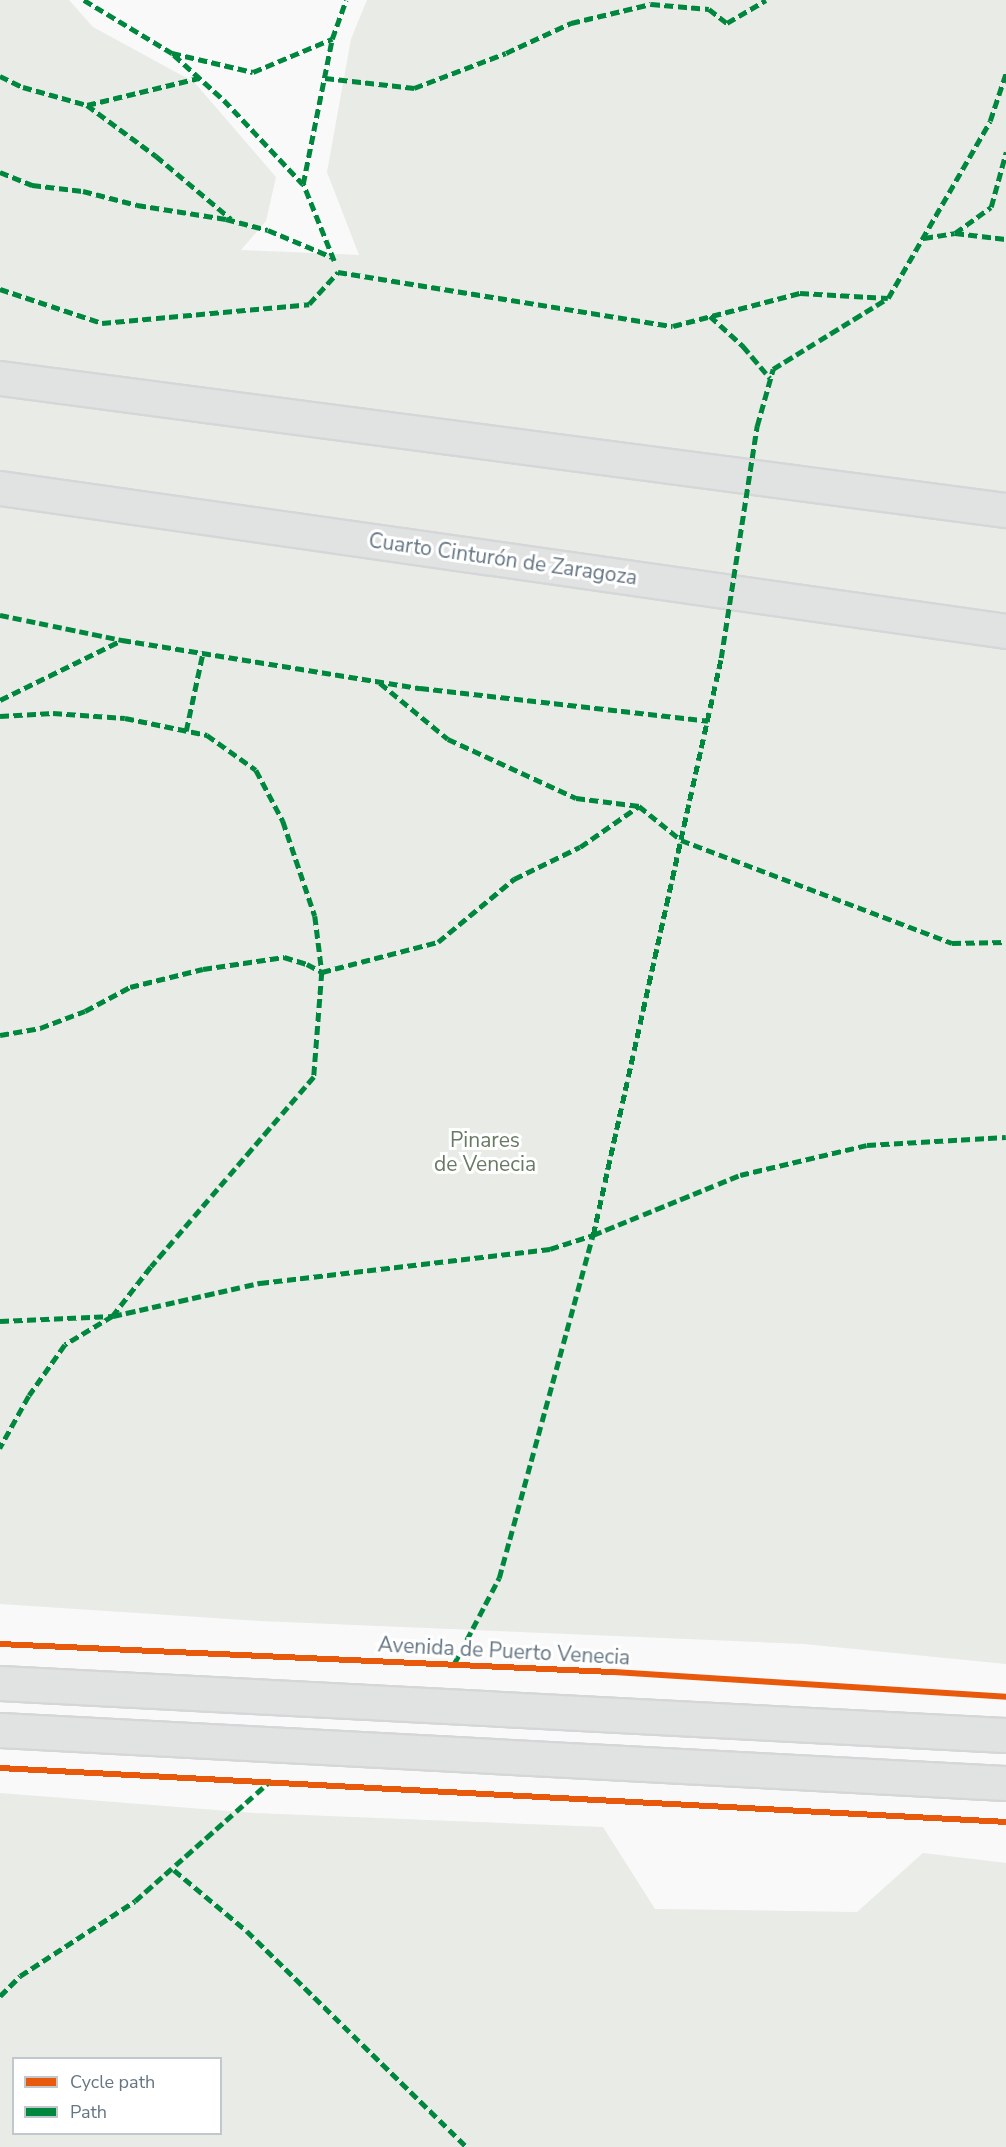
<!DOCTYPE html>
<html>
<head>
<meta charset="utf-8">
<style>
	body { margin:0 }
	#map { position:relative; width:1006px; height:2147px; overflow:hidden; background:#f9f9f9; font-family:"Nunito Sans",sans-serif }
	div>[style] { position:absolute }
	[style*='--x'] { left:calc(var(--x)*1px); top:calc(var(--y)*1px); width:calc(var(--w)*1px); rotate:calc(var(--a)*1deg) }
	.green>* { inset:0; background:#e8ebe6 }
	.roads { filter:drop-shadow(2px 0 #d5d6d7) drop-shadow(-2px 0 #d5d6d7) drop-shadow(0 2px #d5d6d7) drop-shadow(0 -2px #d5d6d7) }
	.major>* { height:33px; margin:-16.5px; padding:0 16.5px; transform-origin:16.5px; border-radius:16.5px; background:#e1e2e2 }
	.highway>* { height:33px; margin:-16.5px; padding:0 16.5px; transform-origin:16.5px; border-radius:16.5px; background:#e1e2e2 }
	.quiet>* { height:4.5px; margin-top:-2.25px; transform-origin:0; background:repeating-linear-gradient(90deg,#00873e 0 9px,transparent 0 13.5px) }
	.cycleway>* { height:6px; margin:-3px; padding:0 3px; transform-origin:3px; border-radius:3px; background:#e8590c }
	span { translate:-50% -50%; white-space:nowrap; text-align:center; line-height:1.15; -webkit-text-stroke:6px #fff; paint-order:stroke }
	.street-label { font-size:21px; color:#657683 }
	.park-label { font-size:21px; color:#687a64 }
	.legend { position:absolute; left:12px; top:2057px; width:210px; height:78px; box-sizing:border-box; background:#fff; border:2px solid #c1c8cd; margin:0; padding:8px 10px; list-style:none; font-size:18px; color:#657683 }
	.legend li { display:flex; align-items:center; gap:12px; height:30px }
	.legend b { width:30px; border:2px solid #c1c8cd }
</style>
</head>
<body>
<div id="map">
	<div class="green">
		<i style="clip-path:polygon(0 0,69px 0,93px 27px,194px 82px,276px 177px,266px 221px,241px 250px,359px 255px,327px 172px,351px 39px,367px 0,1006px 0,1006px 1664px,804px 1644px,260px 1621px,0 1604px)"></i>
		<i style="clip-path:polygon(evenodd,0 1793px,254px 1813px,603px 1827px,655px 1909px,857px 1912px,923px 1853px,1006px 1863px,1006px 2147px,0 2147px,0 1793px,14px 2058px,220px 2058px,220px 2134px,14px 2134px,14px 2058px)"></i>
	</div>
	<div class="roads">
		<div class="major">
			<i style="--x:0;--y:1683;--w:1007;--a:2.96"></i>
			<i style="--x:0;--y:1730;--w:1007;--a:3.02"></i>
		</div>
		<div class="highway">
			<i style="--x:0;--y:378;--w:1015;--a:7.48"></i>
			<i style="--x:0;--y:488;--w:1016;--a:8.09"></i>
		</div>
	</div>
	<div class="quiet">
		<i style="--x:84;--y:0;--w:103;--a:31.1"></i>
		<i style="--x:172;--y:53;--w:83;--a:13.2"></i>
		<i style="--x:253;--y:72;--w:86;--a:-22.7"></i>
		<i style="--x:174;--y:55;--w:67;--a:42"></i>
		<i style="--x:224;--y:100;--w:115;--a:46.8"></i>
		<i style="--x:0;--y:76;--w:25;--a:26"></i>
		<i style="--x:23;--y:87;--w:66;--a:15.7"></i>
		<i style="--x:87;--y:105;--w:115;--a:-13.6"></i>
		<i style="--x:325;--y:78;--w:90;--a:6.4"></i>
		<i style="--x:414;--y:88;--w:98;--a:-20.8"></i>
		<i style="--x:506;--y:53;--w:72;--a:-24.8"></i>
		<i style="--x:571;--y:23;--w:82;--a:-13.4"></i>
		<i style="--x:651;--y:4;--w:58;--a:4.9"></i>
		<i style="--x:709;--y:9;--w:23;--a:38"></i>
		<i style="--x:727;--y:23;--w:45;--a:-30.5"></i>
		<i style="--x:87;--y:105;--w:86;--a:36.5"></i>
		<i style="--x:156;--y:156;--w:98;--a:40"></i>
		<i style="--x:0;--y:172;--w:35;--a:22"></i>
		<i style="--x:32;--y:185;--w:51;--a:6.7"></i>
		<i style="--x:83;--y:191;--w:56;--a:14.5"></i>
		<i style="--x:137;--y:205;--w:90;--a:8.9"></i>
		<i style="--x:226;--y:219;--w:43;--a:14.7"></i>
		<i style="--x:268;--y:230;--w:69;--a:22.9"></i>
		<i style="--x:955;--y:233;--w:44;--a:-35.8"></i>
		<i style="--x:991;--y:207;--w:57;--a:-74.7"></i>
		<i style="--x:924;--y:238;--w:31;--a:-9"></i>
		<i style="--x:955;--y:233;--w:51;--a:6.7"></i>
		<i style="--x:334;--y:261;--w:83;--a:-111.9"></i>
		<i style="--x:303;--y:184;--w:148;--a:-78.7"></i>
		<i style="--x:332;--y:39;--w:41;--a:-70.3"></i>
		<i style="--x:0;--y:289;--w:108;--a:18.4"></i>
		<i style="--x:102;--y:323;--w:208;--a:-5.2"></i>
		<i style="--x:309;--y:304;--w:43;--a:-47.8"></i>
		<i style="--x:338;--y:272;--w:339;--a:9.2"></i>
		<i style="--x:673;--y:326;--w:131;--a:-14.6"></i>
		<i style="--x:800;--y:293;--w:88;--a:3.3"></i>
		<i style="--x:710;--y:316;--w:45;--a:42.3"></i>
		<i style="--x:743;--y:346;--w:42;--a:49.8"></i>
		<i style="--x:0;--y:615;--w:125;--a:11.6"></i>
		<i style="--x:122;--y:640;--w:302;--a:9.2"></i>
		<i style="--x:420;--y:688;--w:290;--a:6.5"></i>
		<i style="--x:380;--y:683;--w:88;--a:39.5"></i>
		<i style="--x:448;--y:739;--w:141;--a:24.7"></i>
		<i style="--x:576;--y:798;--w:64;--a:7.2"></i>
		<i style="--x:639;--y:806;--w:54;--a:39"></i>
		<i style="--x:681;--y:840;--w:290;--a:20.8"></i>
		<i style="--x:952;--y:943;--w:54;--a:-1.1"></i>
		<i style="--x:0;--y:700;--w:136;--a:-26.2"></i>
		<i style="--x:0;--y:716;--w:53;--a:-3.2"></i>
		<i style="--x:53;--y:713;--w:72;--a:4"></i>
		<i style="--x:125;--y:718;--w:84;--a:11.7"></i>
		<i style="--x:207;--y:735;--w:60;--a:35.5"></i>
		<i style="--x:256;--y:770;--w:58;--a:62.1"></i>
		<i style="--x:283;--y:821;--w:100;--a:71.4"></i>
		<i style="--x:315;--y:916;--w:56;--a:82.9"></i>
		<i style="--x:322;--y:972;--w:105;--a:94.4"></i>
		<i style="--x:314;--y:1077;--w:250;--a:130.6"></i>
		<i style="--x:151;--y:1267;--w:62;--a:127.8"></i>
		<i style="--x:113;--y:1316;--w:56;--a:148.9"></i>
		<i style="--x:65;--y:1345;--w:62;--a:125.2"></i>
		<i style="--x:29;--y:1396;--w:60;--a:119.1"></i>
		<i style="--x:186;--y:731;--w:81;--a:-77.9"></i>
		<i style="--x:0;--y:1035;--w:41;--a:-9.9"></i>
		<i style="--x:40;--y:1028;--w:48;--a:-20.7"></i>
		<i style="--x:85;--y:1011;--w:51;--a:-28.1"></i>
		<i style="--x:130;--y:987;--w:75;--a:-13.9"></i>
		<i style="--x:203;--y:969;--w:82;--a:-8.4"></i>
		<i style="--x:284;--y:957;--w:24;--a:17"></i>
		<i style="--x:307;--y:964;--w:17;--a:28"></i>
		<i style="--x:322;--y:972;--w:120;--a:-14.5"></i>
		<i style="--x:438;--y:942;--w:99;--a:-39.7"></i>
		<i style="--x:514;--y:879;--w:73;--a:-25.9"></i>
		<i style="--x:580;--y:847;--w:72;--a:-34.8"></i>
		<i style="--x:0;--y:1321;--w:113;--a:-2.5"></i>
		<i style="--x:113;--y:1316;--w:151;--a:-12.7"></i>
		<i style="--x:260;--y:1283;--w:292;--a:-6.7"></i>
		<i style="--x:550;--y:1249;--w:45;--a:-18"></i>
		<i style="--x:593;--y:1235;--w:159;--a:-22.2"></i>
		<i style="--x:740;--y:1175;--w:130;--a:-13.3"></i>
		<i style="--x:867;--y:1145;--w:139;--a:-3.3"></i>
		<i style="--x:454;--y:1664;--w:97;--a:-62.4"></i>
		<i style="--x:499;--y:1578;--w:356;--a:-74.7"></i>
		<i style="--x:593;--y:1235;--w:591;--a:-77.49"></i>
		<i style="--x:721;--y:658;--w:235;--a:-81.2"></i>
		<i style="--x:757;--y:426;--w:59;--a:-74.3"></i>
		<i style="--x:773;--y:369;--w:135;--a:-31.7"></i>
		<i style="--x:888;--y:298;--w:204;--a:-60"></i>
		<i style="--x:990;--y:121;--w:51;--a:-71.6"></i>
		<i style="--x:174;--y:1870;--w:95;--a:39.9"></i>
		<i style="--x:247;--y:1931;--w:308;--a:44.5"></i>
		<i style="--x:0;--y:1996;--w:28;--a:-45"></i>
		<i style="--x:20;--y:1976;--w:137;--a:-33.1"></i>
		<i style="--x:135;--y:1901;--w:179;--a:-41.6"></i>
	</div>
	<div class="cycleway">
		<i style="--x:0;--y:1644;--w:614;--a:2.62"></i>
		<i style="--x:613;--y:1672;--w:394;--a:3.6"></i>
		<i style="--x:0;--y:1768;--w:1007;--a:3.07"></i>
	</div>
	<div class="street-label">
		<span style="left:503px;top:559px;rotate:8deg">Cuarto Cinturón de Zaragoza</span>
		<span style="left:504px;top:1651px;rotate:3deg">Avenida de Puerto Venecia</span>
	</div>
	<div class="park-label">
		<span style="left:485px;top:1152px">Pinares<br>de Venecia</span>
	</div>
	<ul class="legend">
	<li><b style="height:8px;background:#e8590c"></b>Cycle path</li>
	<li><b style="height:8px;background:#00873e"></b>Path</li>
	</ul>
</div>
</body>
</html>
